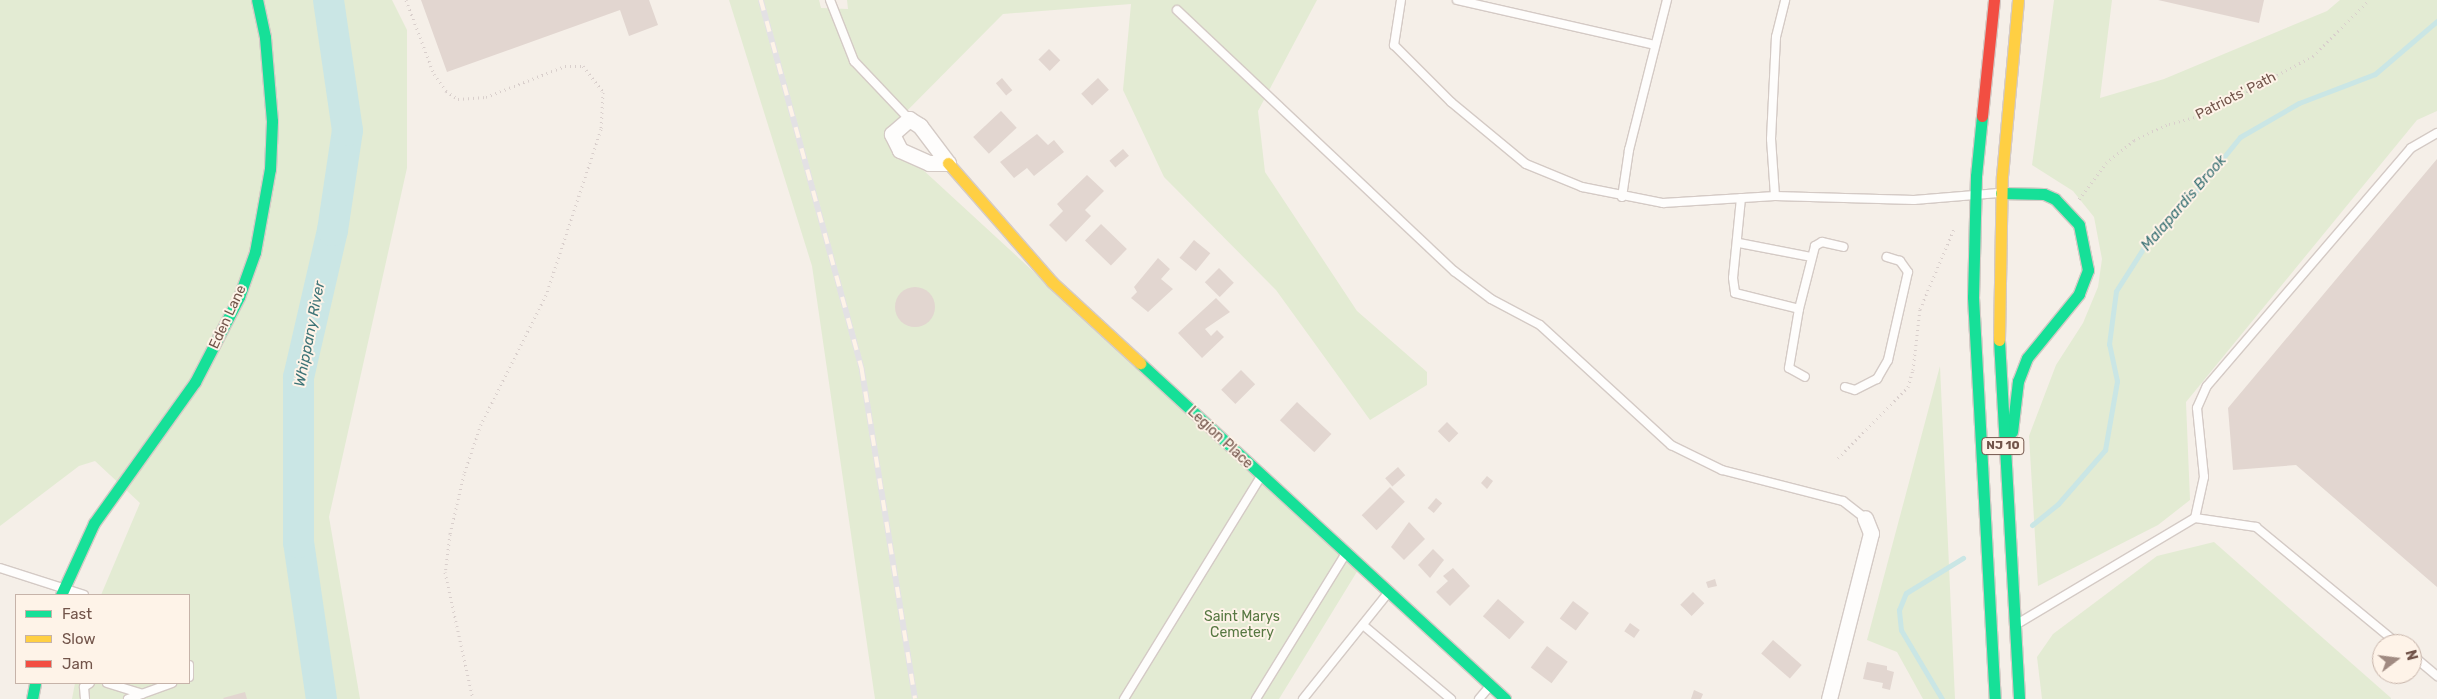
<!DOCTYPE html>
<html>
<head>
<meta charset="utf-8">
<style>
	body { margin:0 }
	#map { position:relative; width:2437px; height:699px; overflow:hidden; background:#f5efe8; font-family:Rubik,sans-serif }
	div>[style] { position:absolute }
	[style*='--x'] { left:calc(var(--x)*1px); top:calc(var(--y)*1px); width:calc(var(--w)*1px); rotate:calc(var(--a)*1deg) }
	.green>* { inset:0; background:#e3ebd3 }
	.stream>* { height:5px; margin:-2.5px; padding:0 2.5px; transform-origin:2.5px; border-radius:2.5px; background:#cae6e5 }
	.river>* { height:31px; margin:-15.5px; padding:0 15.5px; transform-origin:15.5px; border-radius:15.5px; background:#cae6e5 }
	.building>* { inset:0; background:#e2d6d0; transform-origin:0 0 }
	.round { border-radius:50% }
	.path>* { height:3px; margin-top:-1.5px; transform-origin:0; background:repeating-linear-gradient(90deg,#d9cfcc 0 1px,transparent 0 5px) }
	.roads { filter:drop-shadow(1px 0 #d4cac5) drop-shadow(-1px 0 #d4cac5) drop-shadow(0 1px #d4cac5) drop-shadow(0 -1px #d4cac5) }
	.lane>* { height:8px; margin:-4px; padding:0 4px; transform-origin:4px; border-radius:4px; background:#fefdfc }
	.street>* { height:15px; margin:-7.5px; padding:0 7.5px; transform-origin:7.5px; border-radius:7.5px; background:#fefdfc }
	.fast>* { height:11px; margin:-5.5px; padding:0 5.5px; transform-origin:5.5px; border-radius:5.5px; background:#16e098 }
	.slow>* { height:11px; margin:-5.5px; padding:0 5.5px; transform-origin:5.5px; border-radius:5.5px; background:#ffcf43 }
	.jam>* { height:11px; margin:-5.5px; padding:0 5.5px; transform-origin:5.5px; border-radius:5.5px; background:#f24e42 }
	.rail>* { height:5.5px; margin-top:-2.75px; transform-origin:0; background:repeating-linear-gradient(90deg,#fef3e8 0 11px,#e3e1e4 0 22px); box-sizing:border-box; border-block:1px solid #e3e1e4 }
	span { translate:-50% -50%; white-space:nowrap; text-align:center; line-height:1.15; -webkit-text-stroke:4px #fef3e8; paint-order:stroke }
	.shield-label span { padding:1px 4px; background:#fef3e8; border:1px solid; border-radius:4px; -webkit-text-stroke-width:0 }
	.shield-label { font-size:12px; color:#72544a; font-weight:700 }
	.street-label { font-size:14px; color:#72544a }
	.park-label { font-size:14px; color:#577842 }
	.water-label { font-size:15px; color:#3e7477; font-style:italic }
	.legend { position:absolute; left:15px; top:594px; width:175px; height:90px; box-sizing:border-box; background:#fef3e8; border:1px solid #c6b3a9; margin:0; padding:6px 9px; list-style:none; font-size:15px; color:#72544a }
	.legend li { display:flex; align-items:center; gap:10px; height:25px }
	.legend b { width:25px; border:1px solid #c6b3a9 }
	.north { position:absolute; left:2372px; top:634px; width:50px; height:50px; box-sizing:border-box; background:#fef3e8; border:1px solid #c6b3a9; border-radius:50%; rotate:75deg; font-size:14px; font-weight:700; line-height:20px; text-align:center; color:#72544a }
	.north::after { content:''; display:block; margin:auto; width:18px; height:22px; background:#a08a81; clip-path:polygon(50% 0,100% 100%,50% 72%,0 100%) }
</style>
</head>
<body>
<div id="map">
	<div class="green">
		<i style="clip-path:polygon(0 0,392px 0,407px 30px,407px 168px,329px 517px,360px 699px,72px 699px,75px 683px,189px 683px,189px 595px,101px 595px,140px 503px,95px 461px,79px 466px,0 526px)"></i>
		<i style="clip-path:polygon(729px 0,819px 0,821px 8px,848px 9px,847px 0,1317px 0,1258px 111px,1265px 172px,1357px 311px,1427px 372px,1427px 385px,1370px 420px,1276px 290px,1164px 177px,1123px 90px,1131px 4px,1003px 14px,884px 134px,1358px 570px,1279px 699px,875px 699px,812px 266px)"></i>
		<i style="clip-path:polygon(2054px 0,2112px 0,2100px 98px,2164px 79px,2327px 11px,2340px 0,2437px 0,2437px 111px,2417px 120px,2186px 402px,2190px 500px,2158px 525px,2038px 586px,2029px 436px,2056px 365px,2083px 323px,2098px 287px,2102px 259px,2094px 217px,2073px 191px,2032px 165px)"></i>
		<i style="clip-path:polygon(1940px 366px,1955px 699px,1923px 699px,1897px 652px,1867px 640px)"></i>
		<i style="clip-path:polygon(2214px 542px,2391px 698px,2391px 699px,2042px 699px,2037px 657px,2053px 634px,2157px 556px)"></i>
	</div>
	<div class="stream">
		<i style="--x:2032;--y:525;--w:33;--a:-39"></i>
		<i style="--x:2058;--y:504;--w:72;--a:-49"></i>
		<i style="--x:2105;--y:450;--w:70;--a:-80.1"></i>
		<i style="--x:2117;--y:381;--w:38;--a:-102"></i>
		<i style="--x:2109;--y:344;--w:53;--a:-82.5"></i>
		<i style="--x:2116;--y:291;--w:59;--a:-57.4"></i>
		<i style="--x:2148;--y:241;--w:58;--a:-45"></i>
		<i style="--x:2189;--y:200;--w:81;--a:-51"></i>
		<i style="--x:2240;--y:137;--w:68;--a:-30"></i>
		<i style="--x:2299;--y:103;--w:81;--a:-20.9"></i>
		<i style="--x:2375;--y:74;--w:82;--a:-40.5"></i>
		<i style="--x:1942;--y:699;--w:80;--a:-120.7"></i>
		<i style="--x:1901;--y:630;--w:20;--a:-96"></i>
		<i style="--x:1899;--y:610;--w:18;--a:-68"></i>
		<i style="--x:1906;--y:593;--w:67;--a:-31.6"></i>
	</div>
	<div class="river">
		<i style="--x:321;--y:699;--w:159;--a:-98.3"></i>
		<i style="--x:298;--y:542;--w:165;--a:-90"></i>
		<i style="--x:298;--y:377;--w:151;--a:-77"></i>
		<i style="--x:332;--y:230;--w:101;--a:-81.5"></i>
		<i style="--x:347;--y:130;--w:131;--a:-98.3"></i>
	</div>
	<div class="building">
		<i style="clip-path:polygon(421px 0,649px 0,658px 25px,629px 36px,620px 10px,447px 72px)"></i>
		<i style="clip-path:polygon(2158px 0,2264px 0,2259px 23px)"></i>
		<i style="left:1049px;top:49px;width:16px;height:15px;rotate:45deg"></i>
		<i style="left:1002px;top:78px;width:16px;height:8px;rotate:50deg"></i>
		<i style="left:1098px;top:78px;width:16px;height:23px;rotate:47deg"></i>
		<i style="left:1001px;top:111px;width:23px;height:38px;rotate:47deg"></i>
		<i style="clip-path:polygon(1037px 134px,1048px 145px,1054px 140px,1064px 152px,1034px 176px,1027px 168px,1014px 178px,1000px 162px)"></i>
		<i style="left:1123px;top:149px;width:9px;height:18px;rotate:49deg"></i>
		<i style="clip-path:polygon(2437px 159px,2437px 587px,2296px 465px,2233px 470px,2228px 408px)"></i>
		<i style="clip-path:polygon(1087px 175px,1104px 191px,1085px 210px,1091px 216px,1066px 242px,1049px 225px,1063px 211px,1057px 204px)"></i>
		<i style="left:1101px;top:224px;width:36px;height:23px;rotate:44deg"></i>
		<i style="left:1194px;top:240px;width:21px;height:23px;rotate:39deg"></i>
		<i style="clip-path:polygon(1158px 258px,1170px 269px,1161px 279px,1173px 289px,1148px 312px,1131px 298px,1137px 292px,1134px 287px)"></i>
		<i style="left:1219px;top:268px;width:21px;height:20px;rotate:45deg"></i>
		<i class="round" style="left:895px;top:287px;width:40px;height:40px"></i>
		<i style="clip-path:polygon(1216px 298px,1230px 312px,1205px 329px,1211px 336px,1217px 330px,1224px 337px,1202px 358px,1178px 333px)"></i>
		<i style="left:1241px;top:370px;width:20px;height:28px;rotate:45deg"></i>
		<i style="left:1297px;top:402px;width:47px;height:25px;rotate:43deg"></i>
		<i style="left:1447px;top:422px;width:16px;height:13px;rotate:45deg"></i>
		<i style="left:1398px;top:467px;width:11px;height:17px;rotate:49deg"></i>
		<i style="clip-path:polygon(1487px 476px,1493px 481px,1487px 489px,1481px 483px)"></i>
		<i style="left:1390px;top:487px;width:21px;height:40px;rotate:45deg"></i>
		<i style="left:1436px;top:498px;width:8px;height:13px;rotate:40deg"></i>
		<i style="clip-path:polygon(1409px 522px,1425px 539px,1404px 560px,1391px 547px)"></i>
		<i style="clip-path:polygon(1433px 549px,1444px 560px,1430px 578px,1418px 565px)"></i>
		<i style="clip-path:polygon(1453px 568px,1470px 586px,1450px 606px,1436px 592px,1448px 581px,1443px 576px)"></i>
		<i style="clip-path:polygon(1715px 579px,1717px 586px,1708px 588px,1706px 582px)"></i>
		<i style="left:1693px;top:592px;width:16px;height:18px;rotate:45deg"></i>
		<i style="left:1498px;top:599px;width:35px;height:23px;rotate:41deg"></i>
		<i style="left:1573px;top:601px;width:20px;height:22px;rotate:37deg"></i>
		<i style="left:1630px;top:623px;width:12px;height:10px;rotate:35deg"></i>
		<i style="left:1773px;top:640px;width:38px;height:18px;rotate:41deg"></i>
		<i style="left:1547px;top:646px;width:26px;height:27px;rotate:37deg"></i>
		<i style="clip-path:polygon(1867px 662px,1887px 666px,1887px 670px,1894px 672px,1890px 690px,1882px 688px,1883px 683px,1863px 679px)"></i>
		<i style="clip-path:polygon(1694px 690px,1703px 694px,1701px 699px,1691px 699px)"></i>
		<i style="clip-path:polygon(245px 692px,247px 699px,224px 699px,223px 698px)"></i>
	</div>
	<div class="path">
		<i style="--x:406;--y:0;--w:79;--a:69.3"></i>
		<i style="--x:434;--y:74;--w:21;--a:55"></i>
		<i style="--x:446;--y:91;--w:14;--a:34"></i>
		<i style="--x:458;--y:99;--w:28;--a:-4"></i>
		<i style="--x:486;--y:97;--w:85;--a:-21.4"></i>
		<i style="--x:565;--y:66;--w:18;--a:0"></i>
		<i style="--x:583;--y:66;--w:33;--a:52"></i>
		<i style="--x:603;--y:92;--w:37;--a:93"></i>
		<i style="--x:601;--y:129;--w:175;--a:108.3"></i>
		<i style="--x:546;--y:295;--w:144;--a:116.7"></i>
		<i style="--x:481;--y:424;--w:53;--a:108.8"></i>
		<i style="--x:464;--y:474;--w:62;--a:103.1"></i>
		<i style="--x:450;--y:534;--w:38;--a:97"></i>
		<i style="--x:445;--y:572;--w:130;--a:77.6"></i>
		<i style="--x:2079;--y:199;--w:45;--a:-53.1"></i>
		<i style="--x:2106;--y:163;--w:36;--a:-39"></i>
		<i style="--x:2134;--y:140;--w:38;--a:-25"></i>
		<i style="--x:2169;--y:124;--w:34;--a:-15"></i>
		<i style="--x:2202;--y:115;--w:126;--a:-28"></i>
		<i style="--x:2313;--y:56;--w:79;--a:-45"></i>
		<i style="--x:1838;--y:458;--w:100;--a:-45.4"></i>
		<i style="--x:1908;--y:387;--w:18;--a:-74"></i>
		<i style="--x:1913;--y:370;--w:61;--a:-83.5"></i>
		<i style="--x:1920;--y:309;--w:87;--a:-67"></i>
	</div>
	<div class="roads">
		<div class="lane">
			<i style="--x:830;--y:0;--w:66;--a:68.5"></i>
			<i style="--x:854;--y:61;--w:80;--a:46.5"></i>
			<i style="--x:1401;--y:0;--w:46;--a:98.8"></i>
			<i style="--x:1394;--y:45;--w:81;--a:45"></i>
			<i style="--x:1451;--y:102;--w:97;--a:39.6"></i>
			<i style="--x:1526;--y:164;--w:61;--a:22.3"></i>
			<i style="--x:1582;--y:187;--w:83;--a:11.2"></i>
			<i style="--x:1663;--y:203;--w:112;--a:-3.6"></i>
			<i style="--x:1775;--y:196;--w:57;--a:-94"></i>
			<i style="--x:1771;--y:139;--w:102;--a:-87.2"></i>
			<i style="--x:1776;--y:37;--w:38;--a:-76"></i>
			<i style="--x:1457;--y:0;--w:203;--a:12.8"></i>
			<i style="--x:1177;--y:10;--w:381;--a:43.3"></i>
			<i style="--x:1454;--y:271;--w:46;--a:37.1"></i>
			<i style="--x:1491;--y:299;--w:55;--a:28"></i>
			<i style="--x:1540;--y:325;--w:178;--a:42.5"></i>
			<i style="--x:1671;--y:445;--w:57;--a:26.1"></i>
			<i style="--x:1722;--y:470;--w:125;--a:14.4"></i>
			<i style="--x:1843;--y:501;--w:28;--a:38"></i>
			<i style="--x:1775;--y:196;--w:139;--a:1.6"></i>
			<i style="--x:1914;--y:200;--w:85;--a:-4.7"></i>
			<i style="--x:1622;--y:197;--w:48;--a:-81.5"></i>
			<i style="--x:1629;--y:150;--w:155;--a:-75.8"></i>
			<i style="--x:1741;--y:198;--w:80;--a:95.7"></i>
			<i style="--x:1733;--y:278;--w:15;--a:82"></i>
			<i style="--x:1735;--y:293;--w:66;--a:14"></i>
			<i style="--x:1799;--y:309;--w:60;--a:99.6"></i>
			<i style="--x:1789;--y:368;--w:18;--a:29"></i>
			<i style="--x:1739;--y:243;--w:73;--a:11"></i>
			<i style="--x:1799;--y:309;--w:65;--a:-75.7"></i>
			<i style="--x:1815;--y:246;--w:8;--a:-30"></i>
			<i style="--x:1822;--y:242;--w:22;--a:13"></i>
			<i style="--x:1845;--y:387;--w:10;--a:17"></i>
			<i style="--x:1855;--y:390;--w:25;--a:-27"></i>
			<i style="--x:1877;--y:379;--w:22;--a:-60"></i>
			<i style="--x:1888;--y:360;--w:90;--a:-77.2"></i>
			<i style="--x:1908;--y:272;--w:14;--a:-126"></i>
			<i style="--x:1900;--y:261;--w:14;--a:-163"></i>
			<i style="--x:2195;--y:518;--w:42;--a:-77.6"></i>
			<i style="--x:2204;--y:477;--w:69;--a:-95.8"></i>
			<i style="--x:2197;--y:408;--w:24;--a:-66"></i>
			<i style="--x:2207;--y:386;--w:313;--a:-49.4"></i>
			<i style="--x:2411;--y:148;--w:30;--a:-30"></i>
			<i style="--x:0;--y:568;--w:88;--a:17.8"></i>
			<i style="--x:2017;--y:624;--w:207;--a:-30.8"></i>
			<i style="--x:2195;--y:518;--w:62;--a:8.4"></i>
			<i style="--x:2256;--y:527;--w:184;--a:39.5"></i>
			<i style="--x:1363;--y:625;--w:115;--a:40.1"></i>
			<i style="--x:2412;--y:655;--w:33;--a:40"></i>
			<i style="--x:189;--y:665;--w:12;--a:90"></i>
			<i style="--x:107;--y:683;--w:37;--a:17"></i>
			<i style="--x:85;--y:699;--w:12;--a:-95"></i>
			<i style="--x:84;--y:687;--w:7;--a:-34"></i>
			<i style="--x:128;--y:699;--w:47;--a:-20"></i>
			<i style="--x:1124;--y:699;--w:262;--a:-58.4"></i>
			<i style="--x:1256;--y:699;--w:169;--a:-58.3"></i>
			<i style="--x:1303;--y:699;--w:134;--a:-51.3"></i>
			<i style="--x:1479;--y:699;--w:16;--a:-50"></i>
		</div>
		<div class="street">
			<i style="--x:909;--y:119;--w:13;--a:32"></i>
			<i style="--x:920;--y:126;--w:46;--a:52.9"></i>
			<i style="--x:948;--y:163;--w:19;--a:180"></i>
			<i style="--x:929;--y:163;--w:32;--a:-156"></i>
			<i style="--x:900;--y:150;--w:18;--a:-117"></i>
			<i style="--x:892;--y:134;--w:23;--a:-41"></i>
			<i style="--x:1829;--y:699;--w:171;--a:-75.8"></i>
			<i style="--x:1871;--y:533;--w:16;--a:-112"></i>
		</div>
		<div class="fast">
			<i style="--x:1982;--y:116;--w:60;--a:95.7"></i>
			<i style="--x:1976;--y:176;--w:121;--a:91.4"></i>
			<i style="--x:1973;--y:297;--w:403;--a:86.9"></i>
			<i style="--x:2001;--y:193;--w:43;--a:1.3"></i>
			<i style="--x:2044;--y:194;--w:12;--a:24"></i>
			<i style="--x:2055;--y:199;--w:35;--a:47"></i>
			<i style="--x:2079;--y:225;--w:46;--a:78.7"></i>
			<i style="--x:2088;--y:270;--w:26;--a:111"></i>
			<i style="--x:2079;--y:294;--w:82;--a:129.1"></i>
			<i style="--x:2027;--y:358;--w:25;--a:111"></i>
			<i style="--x:2018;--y:381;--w:51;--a:96.7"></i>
			<i style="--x:1999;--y:340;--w:360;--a:86.8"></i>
			<i style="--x:1140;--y:363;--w:496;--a:42.6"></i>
			<i style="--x:61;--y:595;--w:79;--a:-65.4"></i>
			<i style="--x:94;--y:523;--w:173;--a:-54.4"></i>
			<i style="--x:195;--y:382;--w:96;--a:-62.6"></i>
			<i style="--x:239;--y:297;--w:48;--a:-70.4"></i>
			<i style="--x:255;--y:252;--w:84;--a:-79.8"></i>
			<i style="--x:270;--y:169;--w:48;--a:-87.6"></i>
			<i style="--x:272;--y:121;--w:84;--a:-94.8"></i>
			<i style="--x:265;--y:37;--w:38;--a:-102"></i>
			<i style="--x:32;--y:699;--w:16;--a:-79"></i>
		</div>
		<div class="slow">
			<i style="--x:948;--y:163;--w:158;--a:48.8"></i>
			<i style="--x:1052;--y:282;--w:120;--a:42.6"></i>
			<i style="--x:1999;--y:340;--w:164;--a:-89"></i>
			<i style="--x:2002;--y:176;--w:177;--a:-84.8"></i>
		</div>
		<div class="jam">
			<i style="--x:1982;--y:116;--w:117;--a:-84.1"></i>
		</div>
	</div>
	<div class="rail">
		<i style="--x:761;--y:0;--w:384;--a:74.7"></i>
		<i style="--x:862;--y:370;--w:333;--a:80.8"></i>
	</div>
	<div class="shield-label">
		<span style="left:2003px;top:446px">NJ 10</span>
	</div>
	<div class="street-label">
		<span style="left:2236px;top:96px;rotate:-27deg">Patriots' Path</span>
		<span style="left:228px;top:317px;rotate:-65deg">Eden Lane</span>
		<span style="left:1220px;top:438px;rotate:43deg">Legion Place</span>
	</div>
	<div class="park-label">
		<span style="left:1242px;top:625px">Saint Marys<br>Cemetery</span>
	</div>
	<div class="water-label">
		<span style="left:2184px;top:203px;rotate:-49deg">Malapardis Brook</span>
		<span style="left:310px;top:334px;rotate:-79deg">Whippany River</span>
	</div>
	<ul class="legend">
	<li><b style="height:6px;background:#16e098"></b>Fast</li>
	<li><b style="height:6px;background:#ffcf43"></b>Slow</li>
	<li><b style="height:6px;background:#f24e42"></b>Jam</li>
	</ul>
	<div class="north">N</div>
</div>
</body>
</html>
